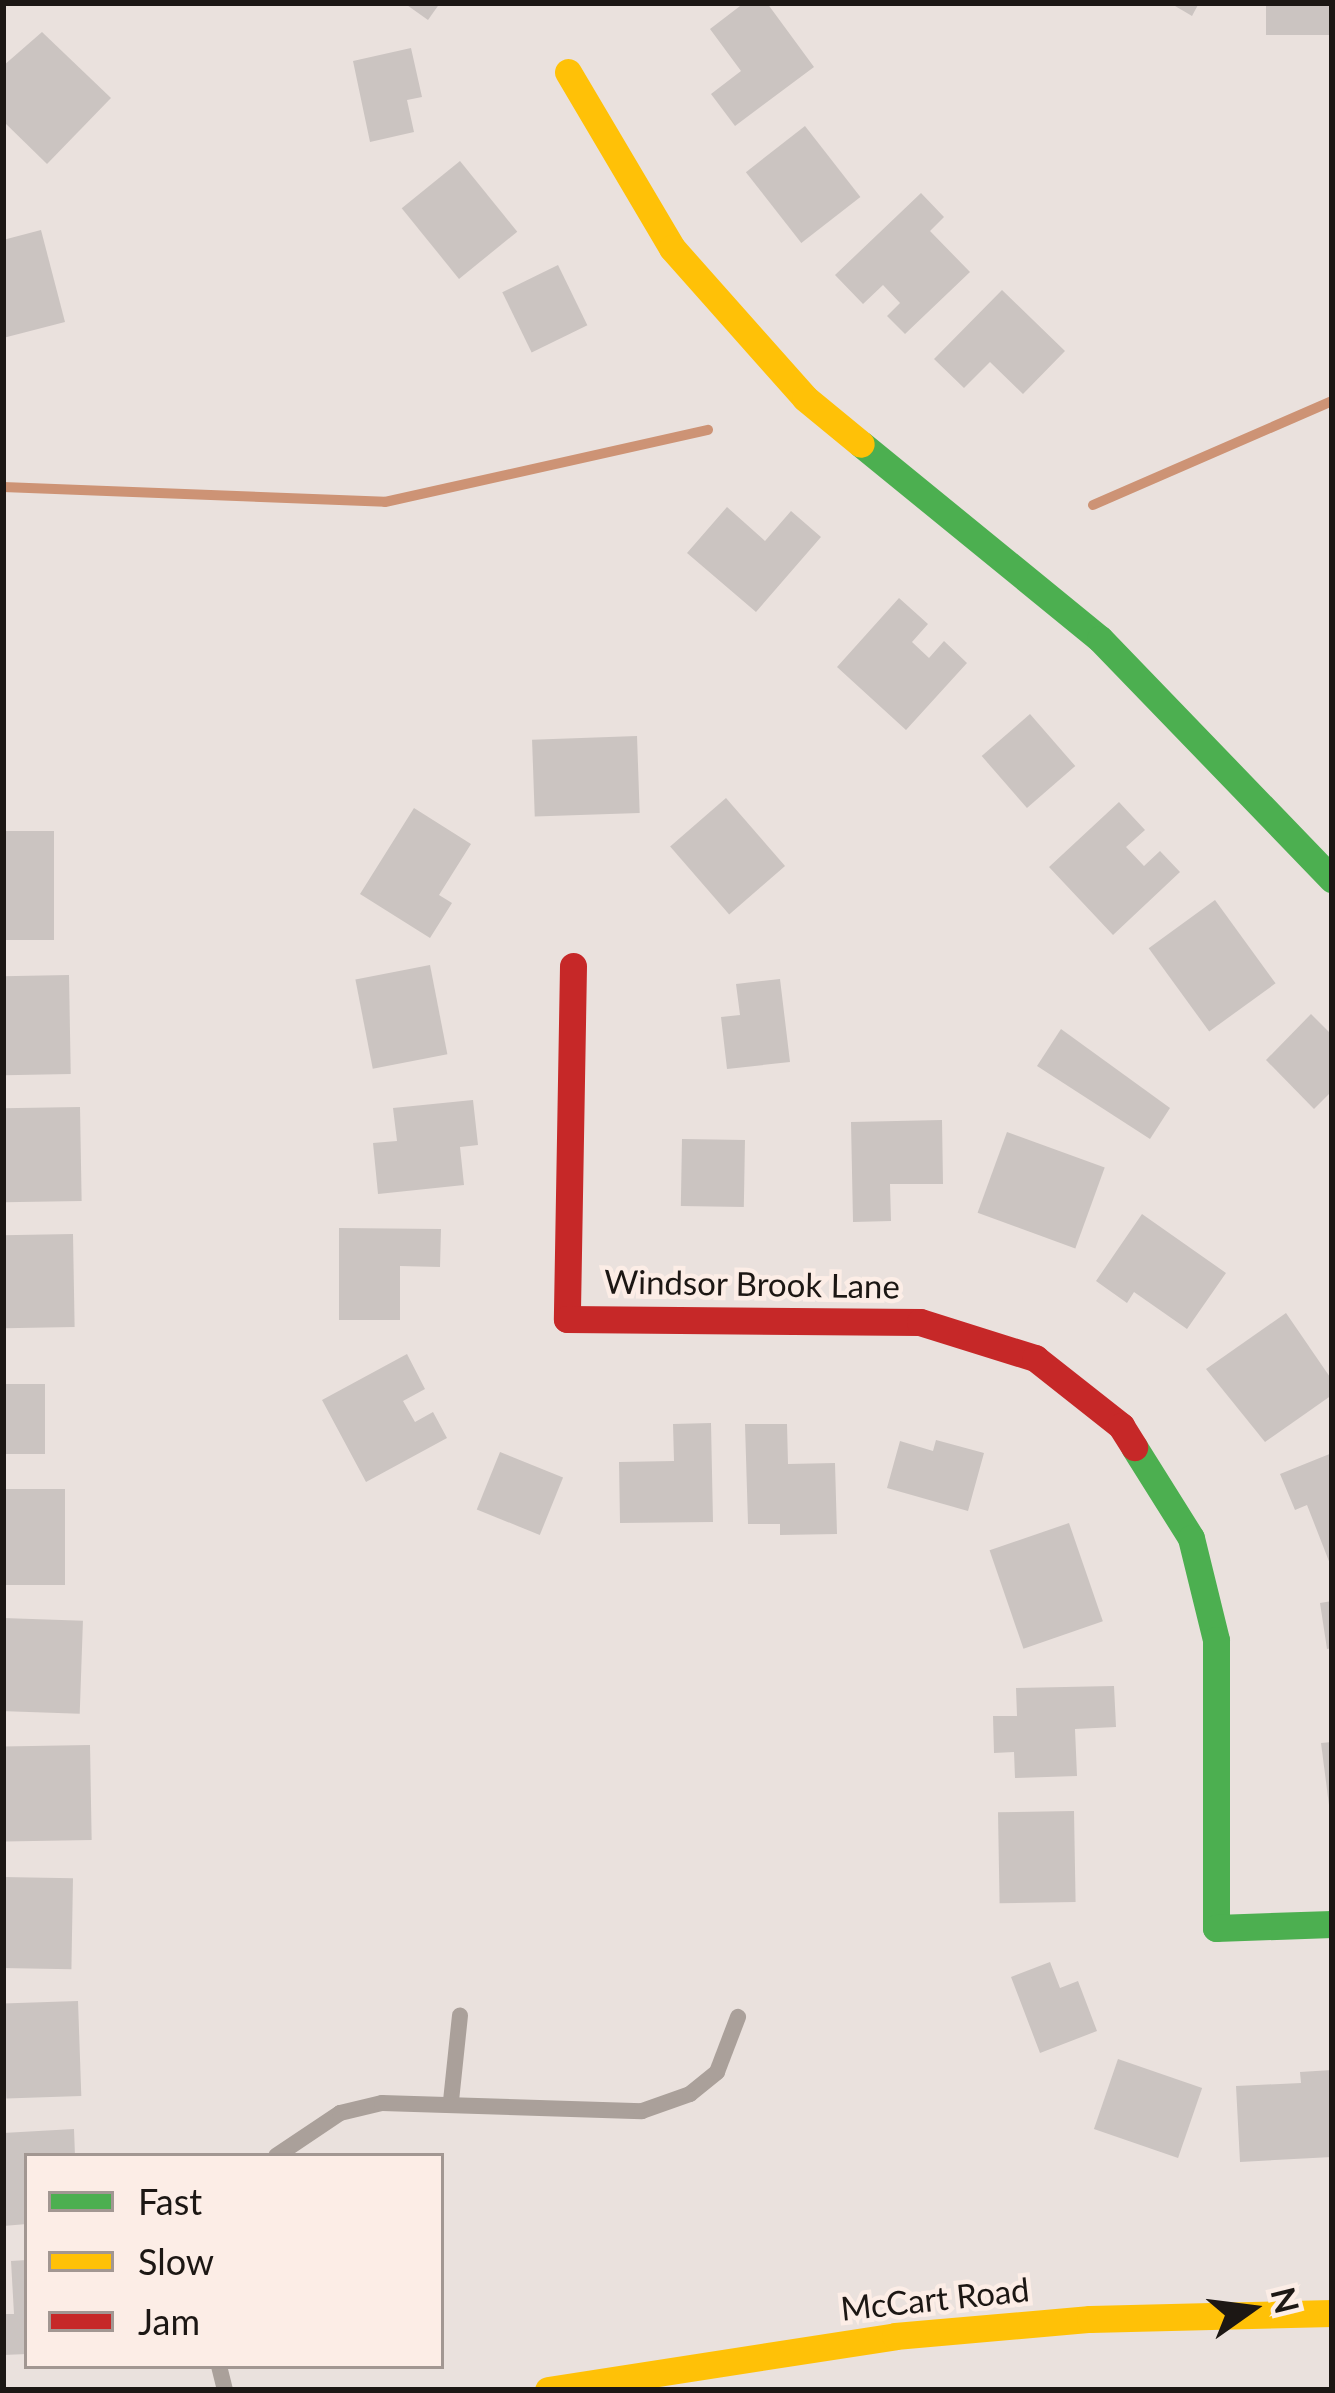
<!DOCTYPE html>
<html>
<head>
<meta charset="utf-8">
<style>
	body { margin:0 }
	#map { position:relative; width:1335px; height:2393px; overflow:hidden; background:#eae1dd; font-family:Lato,sans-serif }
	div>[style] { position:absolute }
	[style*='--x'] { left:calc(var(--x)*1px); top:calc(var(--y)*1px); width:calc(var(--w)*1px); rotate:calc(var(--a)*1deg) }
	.stream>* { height:10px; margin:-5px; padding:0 5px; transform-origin:5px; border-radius:5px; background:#cd9375 }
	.building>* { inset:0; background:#cbc4c1; transform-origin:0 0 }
	.lane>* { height:16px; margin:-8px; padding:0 8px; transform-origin:8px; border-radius:8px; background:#aaa09a }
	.fast>* { height:27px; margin:-13.5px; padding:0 13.5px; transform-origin:13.5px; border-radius:13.5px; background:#4caf50 }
	.slow>* { height:27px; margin:-13.5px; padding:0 13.5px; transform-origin:13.5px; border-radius:13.5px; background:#ffc107 }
	.jam>* { height:27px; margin:-13.5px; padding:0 13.5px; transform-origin:13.5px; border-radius:13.5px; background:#c62828 }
	span { translate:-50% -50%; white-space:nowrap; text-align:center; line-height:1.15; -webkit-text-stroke:9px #fcede6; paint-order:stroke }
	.street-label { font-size:33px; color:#1c1714 }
	.frame { position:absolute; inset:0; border:6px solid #1c1714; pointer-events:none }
	.legend { position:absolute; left:24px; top:2153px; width:420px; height:216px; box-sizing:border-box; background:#fcede6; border:3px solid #a29792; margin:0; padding:15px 21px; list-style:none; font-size:36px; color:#1c1714 }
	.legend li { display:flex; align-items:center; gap:24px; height:60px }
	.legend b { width:60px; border:3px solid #a29792 }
	.north { position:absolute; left:1191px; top:2249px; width:120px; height:120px; -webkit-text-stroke:9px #fcede6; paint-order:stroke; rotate:76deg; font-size:33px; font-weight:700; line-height:48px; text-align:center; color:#1c1714 }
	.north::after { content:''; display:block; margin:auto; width:42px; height:54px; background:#1c1714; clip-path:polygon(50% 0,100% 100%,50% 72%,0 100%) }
</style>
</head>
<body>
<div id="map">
	<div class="stream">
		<i style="--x:3;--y:487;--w:382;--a:2.2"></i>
		<i style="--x:385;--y:502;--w:331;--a:-12.6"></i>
		<i style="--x:1093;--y:505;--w:261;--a:-23.5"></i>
	</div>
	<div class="building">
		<i style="clip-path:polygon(404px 3px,440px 3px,428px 20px)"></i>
		<i style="clip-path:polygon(744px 3px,767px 3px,814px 67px,735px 126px,711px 94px,741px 71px,710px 29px)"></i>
		<i style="clip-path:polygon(1170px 3px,1199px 3px,1192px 16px)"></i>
		<i style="left:1266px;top:3px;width:66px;height:32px"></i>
		<i style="clip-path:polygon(42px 32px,111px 98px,47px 164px,3px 121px,3px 66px)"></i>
		<i style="clip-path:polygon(411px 48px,422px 97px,407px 100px,414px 132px,370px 142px,353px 61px)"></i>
		<i style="left:805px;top:126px;width:90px;height:75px;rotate:52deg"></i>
		<i style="left:460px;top:161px;width:91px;height:75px;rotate:51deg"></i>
		<i style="clip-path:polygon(921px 193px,944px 217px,930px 231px,970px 272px,905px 334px,887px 316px,900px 303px,883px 285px,863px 304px,835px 275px)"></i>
		<i style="clip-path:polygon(41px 230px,65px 322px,3px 338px,3px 240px)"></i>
		<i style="left:558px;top:265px;width:67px;height:62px;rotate:64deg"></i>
		<i style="clip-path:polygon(1002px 290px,1065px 351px,1023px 394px,990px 362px,964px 388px,934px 359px)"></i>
		<i style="clip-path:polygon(727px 507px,765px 541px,791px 511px,821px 537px,756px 612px,687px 553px)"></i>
		<i style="clip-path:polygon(899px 598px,928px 624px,912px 642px,929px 658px,944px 641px,967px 663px,906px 730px,837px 667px)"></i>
		<i style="left:1030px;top:714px;width:69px;height:64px;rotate:49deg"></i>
		<i style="left:637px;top:736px;width:77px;height:105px;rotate:88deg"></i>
		<i style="left:726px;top:798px;width:90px;height:74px;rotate:49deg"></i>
		<i style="clip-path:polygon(1119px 802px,1145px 830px,1126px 847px,1144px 866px,1160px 851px,1180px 872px,1113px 935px,1049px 867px)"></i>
		<i style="clip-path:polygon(414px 808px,471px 844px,439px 895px,452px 903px,430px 938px,360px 894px)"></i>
		<i style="left:3px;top:831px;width:51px;height:109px"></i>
		<i style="left:1215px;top:900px;width:103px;height:82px;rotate:54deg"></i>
		<i style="left:430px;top:965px;width:91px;height:76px;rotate:79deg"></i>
		<i style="left:69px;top:975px;width:99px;height:66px;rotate:89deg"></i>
		<i style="clip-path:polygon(780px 979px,790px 1062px,727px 1069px,721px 1017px,740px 1015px,736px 984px)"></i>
		<i style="clip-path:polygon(1311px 1014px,1332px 1035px,1332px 1091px,1314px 1109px,1266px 1060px)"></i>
		<i style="clip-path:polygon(1061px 1029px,1170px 1108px,1150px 1139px,1037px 1066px)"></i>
		<i style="clip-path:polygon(473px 1100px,478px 1145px,460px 1147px,464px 1185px,378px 1194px,373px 1143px,397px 1141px,393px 1108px)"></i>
		<i style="left:80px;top:1107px;width:94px;height:77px;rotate:89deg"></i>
		<i style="clip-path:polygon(942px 1120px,943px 1184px,890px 1184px,891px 1221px,853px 1222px,851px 1122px)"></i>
		<i style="left:1007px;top:1132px;width:104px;height:86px;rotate:20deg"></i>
		<i style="left:682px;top:1139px;width:63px;height:67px;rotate:1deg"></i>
		<i style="clip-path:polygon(1142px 1214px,1226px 1273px,1187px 1329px,1134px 1292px,1127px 1303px,1096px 1281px)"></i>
		<i style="clip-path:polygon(339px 1228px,441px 1229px,440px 1267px,400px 1266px,400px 1320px,339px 1320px)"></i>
		<i style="left:73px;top:1234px;width:93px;height:70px;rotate:89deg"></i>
		<i style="clip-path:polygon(1286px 1313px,1332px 1380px,1332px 1395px,1265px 1442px,1206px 1369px)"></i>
		<i style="clip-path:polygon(407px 1354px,425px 1389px,403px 1401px,415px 1422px,433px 1412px,447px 1438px,366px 1482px,322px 1400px)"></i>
		<i style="left:3px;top:1384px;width:42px;height:70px"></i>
		<i style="clip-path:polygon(711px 1423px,713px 1522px,620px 1523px,619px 1462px,674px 1461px,673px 1424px)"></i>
		<i style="clip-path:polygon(745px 1424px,787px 1424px,788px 1464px,835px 1463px,837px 1534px,780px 1535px,780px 1524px,748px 1524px)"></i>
		<i style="clip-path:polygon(936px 1440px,984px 1453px,968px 1511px,887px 1488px,900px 1441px,933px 1451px)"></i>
		<i style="left:500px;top:1452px;width:68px;height:62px;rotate:22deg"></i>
		<i style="clip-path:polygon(1332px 1453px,1332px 1569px,1307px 1505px,1295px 1510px,1280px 1474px)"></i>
		<i style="left:3px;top:1489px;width:62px;height:96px"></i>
		<i style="left:1069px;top:1523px;width:104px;height:84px;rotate:71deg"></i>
		<i style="clip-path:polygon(1332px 1601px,1332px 1648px,1327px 1649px,1320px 1603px)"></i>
		<i style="left:3px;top:1618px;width:80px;height:93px;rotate:2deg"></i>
		<i style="clip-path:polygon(1114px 1686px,1116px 1727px,1075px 1729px,1077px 1776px,1015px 1778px,1014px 1752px,994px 1753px,993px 1716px,1017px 1716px,1016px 1688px)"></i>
		<i style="clip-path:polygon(1332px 1742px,1332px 1804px,1329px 1805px,1321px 1743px)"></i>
		<i style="left:90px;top:1745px;width:95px;height:87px;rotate:89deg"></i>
		<i style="left:1074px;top:1811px;width:91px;height:76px;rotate:89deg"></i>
		<i style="left:3px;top:1877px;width:70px;height:91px;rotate:1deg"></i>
		<i style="clip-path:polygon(1050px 1962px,1060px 1988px,1078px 1981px,1097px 2031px,1040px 2053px,1011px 1977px)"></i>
		<i style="left:78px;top:2001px;width:95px;height:75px;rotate:88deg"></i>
		<i style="left:1118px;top:2059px;width:89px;height:74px;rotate:19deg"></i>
		<i style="clip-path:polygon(1332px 2070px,1332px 2157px,1240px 2162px,1236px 2086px,1301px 2083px,1300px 2072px)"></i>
		<i style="clip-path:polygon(74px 2129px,75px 2156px,27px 2156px,27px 2224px,3px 2226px,3px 2133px)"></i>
		<i style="clip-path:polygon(27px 2260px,27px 2354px,3px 2355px,3px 2314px,14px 2314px,11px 2261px)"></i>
	</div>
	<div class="lane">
		<i style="--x:451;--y:2101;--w:86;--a:-84"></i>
		<i style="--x:276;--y:2156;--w:77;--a:-33.9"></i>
		<i style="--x:340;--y:2113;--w:43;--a:-13.4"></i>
		<i style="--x:382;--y:2103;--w:260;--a:1.8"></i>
		<i style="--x:642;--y:2111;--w:51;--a:-19.5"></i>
		<i style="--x:690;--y:2094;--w:35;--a:-39"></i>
		<i style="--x:717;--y:2072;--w:59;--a:-69.1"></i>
		<i style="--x:219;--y:2366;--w:25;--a:76"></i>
	</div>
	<div class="fast">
		<i style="--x:861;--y:444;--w:308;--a:39.2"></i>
		<i style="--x:1100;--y:639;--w:334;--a:46"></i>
		<i style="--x:1134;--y:1447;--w:107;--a:57.9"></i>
		<i style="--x:1191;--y:1538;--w:105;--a:76.2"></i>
		<i style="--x:1216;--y:1640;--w:288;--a:90"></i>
		<i style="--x:1216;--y:1928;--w:116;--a:-2"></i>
	</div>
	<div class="slow">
		<i style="--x:568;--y:72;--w:204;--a:59.4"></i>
		<i style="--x:672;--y:248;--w:200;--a:48.4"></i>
		<i style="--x:805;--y:398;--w:72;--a:39.4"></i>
		<i style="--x:548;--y:2390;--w:351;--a:-8.8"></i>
		<i style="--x:895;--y:2336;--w:196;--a:-5"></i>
		<i style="--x:1090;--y:2319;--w:242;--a:-1.4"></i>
	</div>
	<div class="jam">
		<i style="--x:573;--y:966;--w:353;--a:91"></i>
		<i style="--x:567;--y:1319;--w:353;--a:0.5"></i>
		<i style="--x:920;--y:1322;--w:121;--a:17.4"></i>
		<i style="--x:1035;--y:1358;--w:110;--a:38.3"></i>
		<i style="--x:1121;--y:1426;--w:25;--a:58"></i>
	</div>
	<div class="street-label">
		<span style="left:752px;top:1284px;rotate:1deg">Windsor Brook Lane</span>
		<span style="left:935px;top:2299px;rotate:-6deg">McCart Road</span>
	</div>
	<div class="frame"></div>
	<ul class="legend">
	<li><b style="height:15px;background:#4caf50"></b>Fast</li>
	<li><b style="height:15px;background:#ffc107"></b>Slow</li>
	<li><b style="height:15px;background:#c62828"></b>Jam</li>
	</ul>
	<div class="north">N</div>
</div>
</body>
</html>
